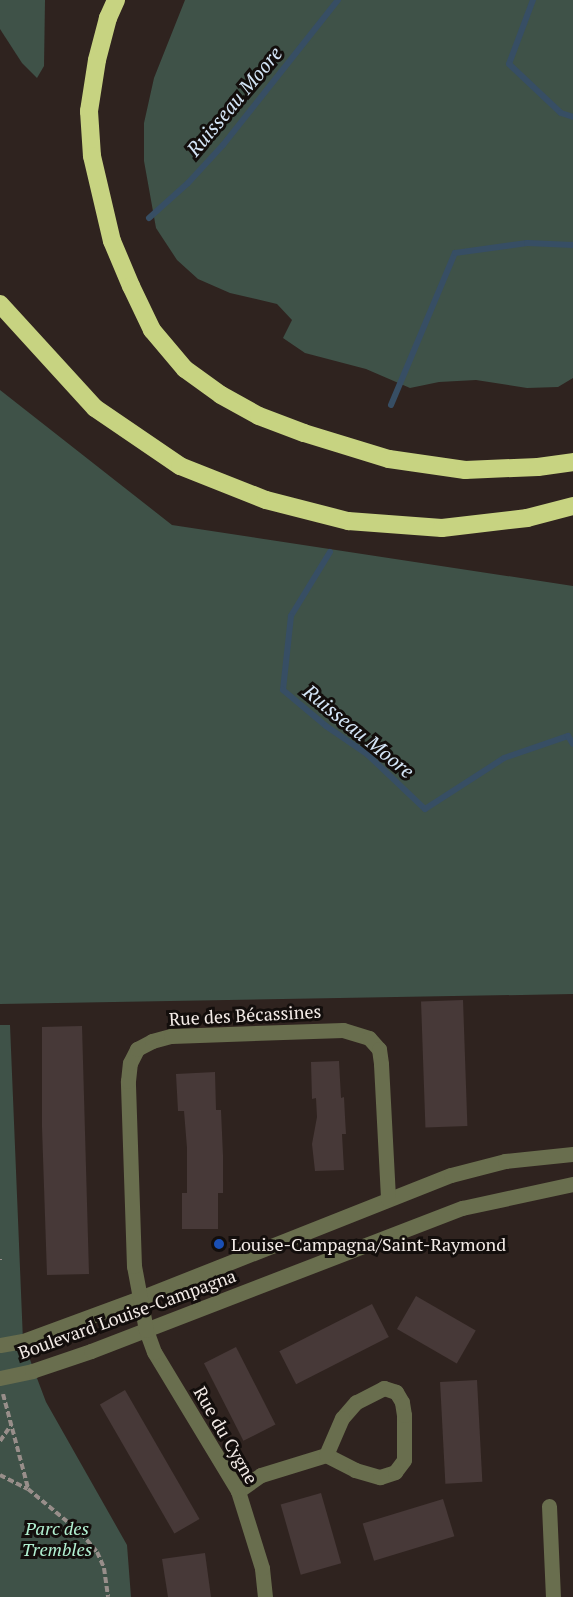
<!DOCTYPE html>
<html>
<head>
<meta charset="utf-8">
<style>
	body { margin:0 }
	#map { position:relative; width:573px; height:1597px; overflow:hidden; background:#2f231f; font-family:"PT Serif",serif }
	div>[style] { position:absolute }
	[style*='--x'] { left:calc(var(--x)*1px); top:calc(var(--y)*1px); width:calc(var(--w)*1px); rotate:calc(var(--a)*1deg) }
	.green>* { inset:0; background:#3f5248 }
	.stream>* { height:6px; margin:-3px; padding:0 3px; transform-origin:3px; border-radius:3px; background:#374e64 }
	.building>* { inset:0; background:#473938; transform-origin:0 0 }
	.path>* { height:4px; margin-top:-2px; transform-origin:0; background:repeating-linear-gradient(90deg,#988e8a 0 6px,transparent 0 9px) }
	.minor>* { height:15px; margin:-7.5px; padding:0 7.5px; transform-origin:7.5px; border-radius:7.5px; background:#696e4e }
	.highway>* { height:18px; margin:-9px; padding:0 9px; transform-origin:9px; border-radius:9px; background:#c7d381 }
	.dots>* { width:16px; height:16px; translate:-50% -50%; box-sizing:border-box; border:3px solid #130e0c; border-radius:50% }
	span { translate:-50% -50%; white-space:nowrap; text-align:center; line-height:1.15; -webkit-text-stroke:6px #130e0c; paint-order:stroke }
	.street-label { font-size:18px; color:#f3ebe7 }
	.poi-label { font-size:18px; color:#f3ebe7 }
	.left { translate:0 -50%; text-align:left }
	.park-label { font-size:18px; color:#b2f1d2; font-style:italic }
	.water-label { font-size:20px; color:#d4e5f7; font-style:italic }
</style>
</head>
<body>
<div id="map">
	<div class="green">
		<i style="clip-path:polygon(0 0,45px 0,44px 66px,37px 78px,22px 63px,0 29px)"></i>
		<i style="clip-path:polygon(185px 0,573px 0,573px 378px,558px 387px,527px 388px,476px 380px,439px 382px,410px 388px,366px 369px,305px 353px,283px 338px,292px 320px,277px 304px,230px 293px,198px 279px,177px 260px,156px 228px,144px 161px,144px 123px,154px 78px)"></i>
		<i style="clip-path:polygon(0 390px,172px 525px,573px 586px,573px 994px,0 1004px)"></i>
		<i style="clip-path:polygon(0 1025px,10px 1025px,23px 1341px,46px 1402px,127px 1545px,131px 1597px,0 1597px)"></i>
	</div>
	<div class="stream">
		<i style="--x:533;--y:0;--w:68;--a:110.6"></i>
		<i style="--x:509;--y:64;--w:71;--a:43.3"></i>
		<i style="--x:561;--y:113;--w:13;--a:18"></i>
		<i style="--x:149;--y:218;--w:52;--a:-41.9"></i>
		<i style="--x:188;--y:183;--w:52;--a:-47.4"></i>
		<i style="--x:223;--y:145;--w:185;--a:-51.6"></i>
		<i style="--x:391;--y:405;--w:165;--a:-67.2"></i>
		<i style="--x:455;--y:253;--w:73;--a:-7.9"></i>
		<i style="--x:527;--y:243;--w:46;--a:2.5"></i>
		<i style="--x:330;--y:552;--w:75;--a:121.4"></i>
		<i style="--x:291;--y:616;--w:74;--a:96.2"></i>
		<i style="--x:283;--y:690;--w:56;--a:39.9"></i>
		<i style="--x:326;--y:726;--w:50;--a:34.3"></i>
		<i style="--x:367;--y:754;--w:80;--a:43.5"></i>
		<i style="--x:425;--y:809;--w:94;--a:-32.8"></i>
		<i style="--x:504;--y:758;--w:68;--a:-19"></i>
		<i style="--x:568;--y:736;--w:9;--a:58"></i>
	</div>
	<div class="building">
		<i style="left:463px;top:1000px;width:126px;height:42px;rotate:88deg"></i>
		<i style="clip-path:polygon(82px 1026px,89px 1274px,47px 1275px,42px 1127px,42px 1027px)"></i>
		<i style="clip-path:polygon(339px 1061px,341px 1098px,344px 1097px,345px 1117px,346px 1134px,342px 1134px,344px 1170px,315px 1171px,312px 1144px,317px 1117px,316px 1098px,312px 1099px,311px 1062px)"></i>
		<i style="clip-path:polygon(215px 1072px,216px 1110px,221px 1110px,223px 1156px,223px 1193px,218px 1193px,218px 1229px,182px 1229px,182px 1193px,187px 1193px,187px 1148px,184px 1111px,178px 1111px,176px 1074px)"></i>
		<i style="left:416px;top:1296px;width:69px;height:38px;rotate:30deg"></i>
		<i style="left:372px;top:1304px;width:37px;height:104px;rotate:63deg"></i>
		<i style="left:236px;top:1347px;width:87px;height:36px;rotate:63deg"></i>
		<i style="left:477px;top:1380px;width:102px;height:37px;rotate:87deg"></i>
		<i style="left:125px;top:1390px;width:149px;height:29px;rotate:60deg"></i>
		<i style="left:321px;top:1493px;width:73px;height:42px;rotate:74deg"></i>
		<i style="left:443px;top:1499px;width:39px;height:84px;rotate:73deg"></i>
		<i style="clip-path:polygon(205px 1553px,211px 1597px,168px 1597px,162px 1559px)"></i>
	</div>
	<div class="path">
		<i style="--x:0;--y:1259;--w:1;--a:90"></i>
		<i style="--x:3;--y:1394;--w:97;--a:75.1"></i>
		<i style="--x:0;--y:1441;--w:19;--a:-55"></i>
		<i style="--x:0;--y:1475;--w:31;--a:27"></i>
		<i style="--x:28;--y:1489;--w:69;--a:39.7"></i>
		<i style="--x:81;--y:1533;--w:25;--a:50"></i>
		<i style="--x:97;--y:1552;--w:17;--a:66"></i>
		<i style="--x:104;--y:1568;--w:29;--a:82"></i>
	</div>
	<div class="minor">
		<i style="--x:0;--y:1345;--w:23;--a:-10"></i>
		<i style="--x:23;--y:1341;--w:125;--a:-20.2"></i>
		<i style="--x:140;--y:1298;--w:334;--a:-21.6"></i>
		<i style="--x:451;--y:1175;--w:56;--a:-14.5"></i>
		<i style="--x:505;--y:1161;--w:68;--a:-5.9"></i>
		<i style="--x:0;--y:1378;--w:33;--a:-12"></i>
		<i style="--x:32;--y:1371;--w:62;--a:-18.7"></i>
		<i style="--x:91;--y:1351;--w:398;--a:-21.1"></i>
		<i style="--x:462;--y:1208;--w:114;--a:-12.2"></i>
		<i style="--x:238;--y:1491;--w:28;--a:-35"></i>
		<i style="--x:261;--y:1475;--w:68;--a:-17.1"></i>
		<i style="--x:326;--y:1455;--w:33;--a:27"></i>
		<i style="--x:355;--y:1470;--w:26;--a:16"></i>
		<i style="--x:380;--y:1477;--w:16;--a:-18"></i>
		<i style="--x:395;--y:1472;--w:15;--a:-53"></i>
		<i style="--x:404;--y:1460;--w:45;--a:-90"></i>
		<i style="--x:404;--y:1415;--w:13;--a:-99"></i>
		<i style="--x:402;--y:1402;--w:12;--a:-121"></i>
		<i style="--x:396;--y:1392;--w:13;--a:-162"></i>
		<i style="--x:384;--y:1388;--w:31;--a:153"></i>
		<i style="--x:356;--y:1402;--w:21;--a:131"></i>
		<i style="--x:342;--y:1418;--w:40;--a:113.4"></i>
		<i style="--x:549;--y:1506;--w:91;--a:87.5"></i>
		<i style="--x:265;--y:1597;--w:29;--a:-96"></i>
		<i style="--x:262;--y:1568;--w:81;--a:-107.3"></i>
		<i style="--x:238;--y:1491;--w:162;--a:-121.1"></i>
		<i style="--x:154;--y:1352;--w:23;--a:-110"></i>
		<i style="--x:146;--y:1330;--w:65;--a:-100.6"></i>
		<i style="--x:134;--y:1266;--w:185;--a:-91.9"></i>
		<i style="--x:128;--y:1081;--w:18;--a:-84"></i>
		<i style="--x:130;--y:1063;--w:16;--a:-63"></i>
		<i style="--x:137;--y:1049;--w:17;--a:-28"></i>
		<i style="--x:152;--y:1041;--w:20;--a:-15"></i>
		<i style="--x:171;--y:1036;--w:172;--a:-2"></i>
		<i style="--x:343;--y:1030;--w:27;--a:17"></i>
		<i style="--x:369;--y:1038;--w:15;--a:48"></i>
		<i style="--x:379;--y:1049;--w:15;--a:82"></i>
		<i style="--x:381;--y:1064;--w:135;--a:87"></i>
	</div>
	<div class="highway">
		<i style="--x:116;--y:0;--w:20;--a:114"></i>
		<i style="--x:108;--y:18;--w:43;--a:104.7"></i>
		<i style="--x:97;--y:60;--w:52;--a:98.9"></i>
		<i style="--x:89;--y:111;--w:45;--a:86.2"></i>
		<i style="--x:92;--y:156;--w:87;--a:76.8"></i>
		<i style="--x:112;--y:241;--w:49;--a:67.1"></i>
		<i style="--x:131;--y:286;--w:49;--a:64.5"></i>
		<i style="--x:152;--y:330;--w:51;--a:49.8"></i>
		<i style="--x:185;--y:369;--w:44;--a:35.8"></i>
		<i style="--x:221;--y:395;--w:43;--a:28.9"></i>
		<i style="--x:259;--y:416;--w:48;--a:20.7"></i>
		<i style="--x:304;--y:433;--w:89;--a:17"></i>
		<i style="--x:389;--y:459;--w:77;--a:8.2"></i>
		<i style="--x:465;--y:470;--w:73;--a:-2.4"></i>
		<i style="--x:538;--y:467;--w:35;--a:-8"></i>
		<i style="--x:0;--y:304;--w:141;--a:47.6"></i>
		<i style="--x:95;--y:408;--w:103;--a:34.3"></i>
		<i style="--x:180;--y:466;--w:92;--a:21.6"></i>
		<i style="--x:266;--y:500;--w:85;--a:14.4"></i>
		<i style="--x:348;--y:521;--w:94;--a:4.3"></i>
		<i style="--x:442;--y:528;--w:86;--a:-6.7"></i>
		<i style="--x:527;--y:518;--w:48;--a:-14.6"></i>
	</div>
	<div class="dots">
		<i style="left:219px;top:1244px;background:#1a4fb4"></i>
	</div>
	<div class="street-label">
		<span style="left:245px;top:1015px;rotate:-3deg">Rue des Bécassines</span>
		<span style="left:127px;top:1314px;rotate:-20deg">Boulevard Louise-Campagna</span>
		<span style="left:226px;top:1435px;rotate:60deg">Rue du Cygne</span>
	</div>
	<div class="poi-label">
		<span class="left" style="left:231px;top:1244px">Louise-Campagna/Saint-Raymond</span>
	</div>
	<div class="park-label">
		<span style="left:57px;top:1539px">Parc des<br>Trembles</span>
	</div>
	<div class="water-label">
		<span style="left:234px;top:101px;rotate:-50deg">Ruisseau Moore</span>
		<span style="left:359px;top:731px;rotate:39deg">Ruisseau Moore</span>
	</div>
</div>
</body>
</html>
